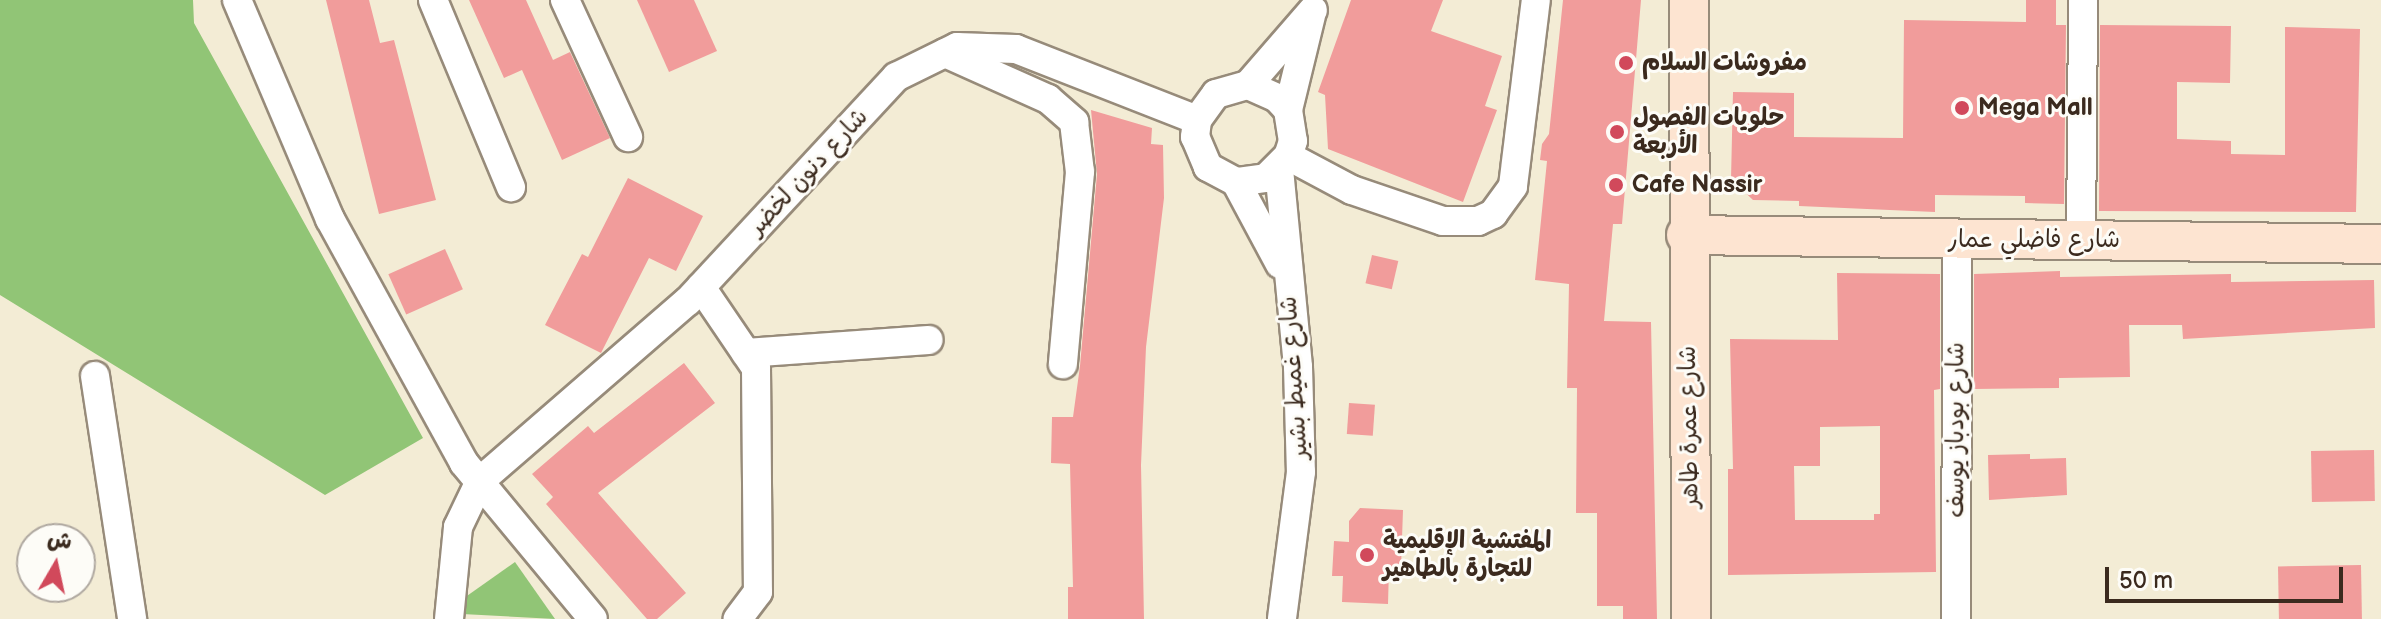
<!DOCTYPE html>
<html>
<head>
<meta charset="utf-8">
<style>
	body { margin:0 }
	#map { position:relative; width:2381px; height:619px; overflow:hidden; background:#f3ecd5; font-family:"Balsamiq Sans","Playpen Sans Arabic",sans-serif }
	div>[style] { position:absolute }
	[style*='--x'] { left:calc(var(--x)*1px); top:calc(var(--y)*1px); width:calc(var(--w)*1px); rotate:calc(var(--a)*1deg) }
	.green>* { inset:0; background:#91c576 }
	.building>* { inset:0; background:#f19c9b; transform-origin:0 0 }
	.roads { filter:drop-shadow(2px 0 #978b7a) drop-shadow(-2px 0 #978b7a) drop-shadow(0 2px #978b7a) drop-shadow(0 -2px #978b7a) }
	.street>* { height:28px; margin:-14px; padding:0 14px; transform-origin:14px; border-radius:14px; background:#fff }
	.secondary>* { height:38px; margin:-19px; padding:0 19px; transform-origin:19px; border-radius:19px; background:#fde4d1 }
	.dots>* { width:22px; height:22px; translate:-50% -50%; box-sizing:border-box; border:4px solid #fdfcf7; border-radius:50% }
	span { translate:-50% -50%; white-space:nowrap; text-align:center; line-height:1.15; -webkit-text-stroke:6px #fdfcf7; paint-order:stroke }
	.poi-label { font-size:24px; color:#3b2a1e; font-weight:700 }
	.left { translate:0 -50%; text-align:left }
	.street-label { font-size:24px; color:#3b2a1e }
	.north { position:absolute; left:16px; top:523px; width:80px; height:80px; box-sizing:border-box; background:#fdfcf7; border:2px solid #afa8a0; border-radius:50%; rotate:9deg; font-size:22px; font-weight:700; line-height:32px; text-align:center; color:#3b2a1e }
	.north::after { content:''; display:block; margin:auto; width:28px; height:36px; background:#d1495b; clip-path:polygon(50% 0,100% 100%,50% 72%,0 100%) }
	.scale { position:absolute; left:2105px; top:567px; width:238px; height:36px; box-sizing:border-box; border:4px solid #3b2a1e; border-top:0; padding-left:10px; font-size:24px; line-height:28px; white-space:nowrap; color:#3b2a1e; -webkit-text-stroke:6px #fdfcf7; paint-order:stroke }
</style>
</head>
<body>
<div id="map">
	<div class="green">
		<i style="clip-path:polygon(0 0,193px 0,194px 23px,423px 438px,325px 495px,0 295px)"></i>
		<i style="clip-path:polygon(515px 562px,555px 619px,462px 614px,464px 598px)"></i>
	</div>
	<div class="building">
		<i style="clip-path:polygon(326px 0,369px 0,380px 43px,394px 40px,436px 200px,379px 214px)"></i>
		<i style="clip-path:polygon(469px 0,526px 0,553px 60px,570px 52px,610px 138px,562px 160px,522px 70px,504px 78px)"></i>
		<i style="clip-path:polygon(637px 0,694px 0,717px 51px,669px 72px)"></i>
		<i style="clip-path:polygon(1351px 0,1443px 0,1431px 31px,1502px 56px,1485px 106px,1497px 110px,1463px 202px,1328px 149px,1325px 95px,1318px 92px)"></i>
		<i style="clip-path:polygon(1563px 0,1641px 0,1622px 224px,1613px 224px,1604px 321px,1651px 322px,1657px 619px,1623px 619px,1623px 606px,1597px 606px,1597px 513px,1576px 513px,1577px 388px,1567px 388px,1569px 284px,1535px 280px,1547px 161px,1540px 160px,1542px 144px,1549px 134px)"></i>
		<i style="clip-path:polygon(2026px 0,2056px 0,2056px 25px,2066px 25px,2064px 204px,2025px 203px,2025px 196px,1935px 195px,1935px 212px,1799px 206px,1799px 201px,1753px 200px,1731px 179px,1733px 92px,1794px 93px,1794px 137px,1903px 138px,1904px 20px,2026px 22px)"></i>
		<i style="clip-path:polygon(2100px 25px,2231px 26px,2230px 83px,2177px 82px,2177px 139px,2231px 141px,2231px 154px,2285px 155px,2285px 27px,2360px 29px,2356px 212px,2099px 211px)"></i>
		<i style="clip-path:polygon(1091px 110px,1152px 128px,1151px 144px,1163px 145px,1164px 198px,1146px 347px,1141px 465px,1144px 619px,1068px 619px,1068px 587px,1073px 587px,1070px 464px,1051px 463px,1052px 417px,1073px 417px,1080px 366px,1097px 174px)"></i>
		<i style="clip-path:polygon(628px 178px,703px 216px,676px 271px,649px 258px,601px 353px,545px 325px,582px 254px,588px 257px)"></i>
		<i style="left:445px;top:249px;width:44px;height:62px;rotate:66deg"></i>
		<i style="left:1372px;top:255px;width:27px;height:29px;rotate:13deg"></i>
		<i style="clip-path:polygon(2060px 271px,2060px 277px,2231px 274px,2231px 282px,2374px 280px,2375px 328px,2183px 339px,2182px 325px,2129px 325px,2130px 377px,2059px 378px,2059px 388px,1974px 389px,1974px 274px)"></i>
		<i style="clip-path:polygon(evenodd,1837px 273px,1940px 274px,1940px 389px,1934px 390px,1936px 572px,1728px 575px,1728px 469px,1733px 469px,1730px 339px,1838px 340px,1837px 273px,1880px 426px,1880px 514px,1874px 514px,1874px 520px,1795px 520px,1794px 466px,1820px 466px,1820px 427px,1880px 426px)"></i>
		<i style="clip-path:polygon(684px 363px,715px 403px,598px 493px,686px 593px,657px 619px,647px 619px,546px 504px,553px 497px,532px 474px,588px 426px,594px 433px)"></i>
		<i style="left:1349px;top:403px;width:26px;height:31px;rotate:4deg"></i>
		<i style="left:2374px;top:450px;width:51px;height:63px;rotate:89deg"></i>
		<i style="clip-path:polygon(2030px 454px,2030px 459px,2066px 458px,2067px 495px,1989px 500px,1988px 455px)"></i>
		<i style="clip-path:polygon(1360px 508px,1403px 510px,1401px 568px,1389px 568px,1388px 604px,1342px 602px,1343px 576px,1332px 576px,1334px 541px,1349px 542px,1349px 521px)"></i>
		<i style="left:2361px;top:565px;width:54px;height:83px;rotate:89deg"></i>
	</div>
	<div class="roads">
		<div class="street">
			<i style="--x:237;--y:0;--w:238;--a:67"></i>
			<i style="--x:330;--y:219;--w:278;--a:61.2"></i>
			<i style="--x:464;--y:463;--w:202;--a:50.4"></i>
			<i style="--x:433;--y:0;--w:203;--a:67.4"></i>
			<i style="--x:565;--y:0;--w:151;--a:65.3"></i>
			<i style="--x:945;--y:53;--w:113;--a:24.1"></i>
			<i style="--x:1048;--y:99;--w:35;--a:41"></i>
			<i style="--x:1074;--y:122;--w:50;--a:83.2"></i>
			<i style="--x:1080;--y:172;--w:193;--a:95.1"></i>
			<i style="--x:1248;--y:85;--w:32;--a:24"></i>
			<i style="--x:1277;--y:98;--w:16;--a:47"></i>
			<i style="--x:1288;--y:110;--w:31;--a:81"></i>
			<i style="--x:1293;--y:141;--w:16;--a:108"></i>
			<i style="--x:1288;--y:156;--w:31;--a:135"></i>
			<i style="--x:1266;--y:178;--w:30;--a:172"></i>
			<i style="--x:1236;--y:182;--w:32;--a:-152"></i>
			<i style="--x:1208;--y:167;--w:33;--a:-113"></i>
			<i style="--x:1195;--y:137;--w:17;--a:-83"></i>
			<i style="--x:1197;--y:120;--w:32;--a:-54"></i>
			<i style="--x:1216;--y:94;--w:33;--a:-16"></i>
			<i style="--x:1248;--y:85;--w:99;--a:-49.1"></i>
			<i style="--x:1288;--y:110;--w:97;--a:-76.3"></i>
			<i style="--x:1288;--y:156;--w:72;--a:28"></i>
			<i style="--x:1352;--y:190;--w:96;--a:18.8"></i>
			<i style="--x:1443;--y:221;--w:35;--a:0"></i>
			<i style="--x:1478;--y:221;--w:17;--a:-25"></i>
			<i style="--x:1493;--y:214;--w:34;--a:-54"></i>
			<i style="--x:1513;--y:186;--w:187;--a:-83"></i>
			<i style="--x:1279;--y:169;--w:199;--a:84.5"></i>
			<i style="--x:1298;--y:367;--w:105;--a:88.4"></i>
			<i style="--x:1301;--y:472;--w:148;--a:97.4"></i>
			<i style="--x:1236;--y:182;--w:93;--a:61.8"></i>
			<i style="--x:2081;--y:239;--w:239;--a:-89.5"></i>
			<i style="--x:701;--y:287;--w:98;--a:55.8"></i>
			<i style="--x:756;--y:368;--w:224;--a:89.5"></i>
			<i style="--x:758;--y:592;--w:34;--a:127"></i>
			<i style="--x:746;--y:353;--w:183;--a:-4.1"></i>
			<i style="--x:95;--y:376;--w:246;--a:81.3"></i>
			<i style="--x:449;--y:619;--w:92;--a:-84.4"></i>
			<i style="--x:458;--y:527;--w:51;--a:-64.4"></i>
			<i style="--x:480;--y:481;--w:275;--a:-40.9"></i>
			<i style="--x:688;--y:301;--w:306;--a:-47.1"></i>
			<i style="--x:896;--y:77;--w:68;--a:-26.2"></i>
			<i style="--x:957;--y:47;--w:59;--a:1.9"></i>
			<i style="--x:1016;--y:49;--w:194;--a:21.4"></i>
			<i style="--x:1956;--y:619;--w:379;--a:-89.8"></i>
		</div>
		<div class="secondary">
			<i style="--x:1689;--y:0;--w:619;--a:89.81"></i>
			<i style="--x:1686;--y:235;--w:695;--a:0.74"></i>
		</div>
	</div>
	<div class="dots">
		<i style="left:1626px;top:63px;background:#d1495b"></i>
		<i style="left:1962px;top:108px;background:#d1495b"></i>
		<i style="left:1617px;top:132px;background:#d1495b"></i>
		<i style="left:1616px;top:185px;background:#d1495b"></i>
		<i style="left:1367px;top:555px;background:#d1495b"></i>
	</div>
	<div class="poi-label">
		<span class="left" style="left:1642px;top:63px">مفروشات السلام</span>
		<span class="left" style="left:1978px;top:108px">Mega Mall</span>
		<span class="left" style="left:1633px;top:132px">حلويات الفصول<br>الأربعة</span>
		<span class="left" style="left:1632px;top:185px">Cafe Nassir</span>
		<span class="left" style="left:1383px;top:555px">المفتشية الإقليمية<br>للتجارة بالطاهير</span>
	</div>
	<div class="street-label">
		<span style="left:808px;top:172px;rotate:-47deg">شارع دنون لخضر</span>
		<span style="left:2034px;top:240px">شارع فاضلي عمار</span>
		<span style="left:1294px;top:378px;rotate:-94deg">شارع غميط بشير</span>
		<span style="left:1689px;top:427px;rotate:-91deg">شارع عمرة طاهر</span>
		<span style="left:1956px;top:430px;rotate:-90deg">شارع بودباز يوسف</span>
	</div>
	<div class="north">ش</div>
	<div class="scale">50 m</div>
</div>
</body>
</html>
